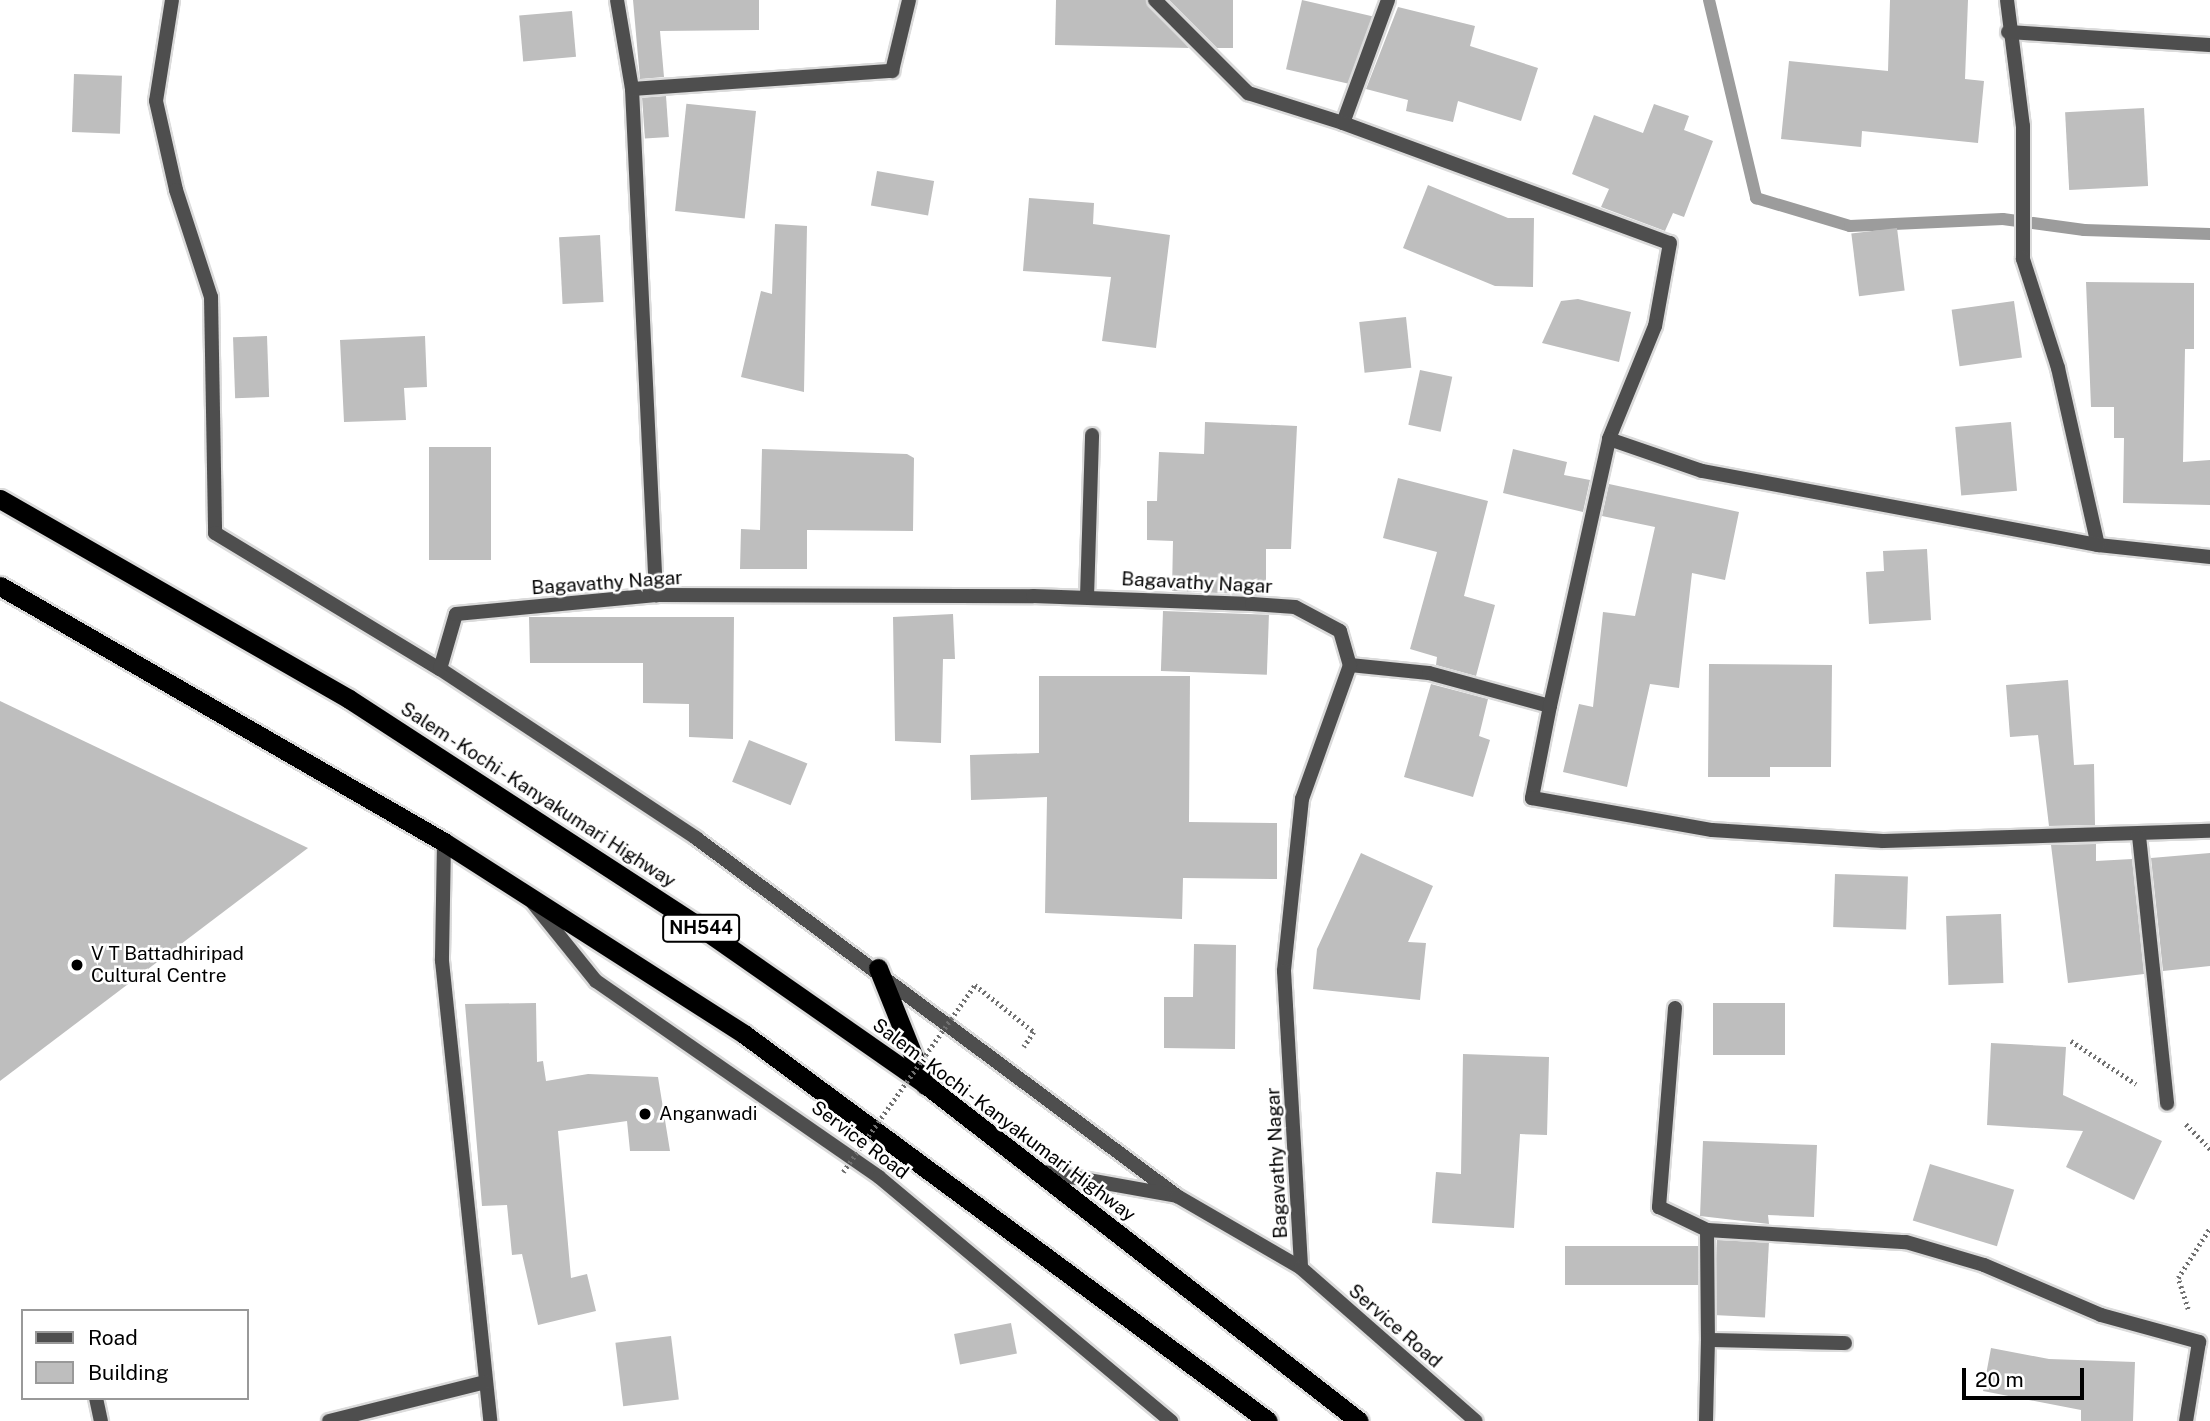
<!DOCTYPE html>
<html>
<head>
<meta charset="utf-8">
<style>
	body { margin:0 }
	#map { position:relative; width:2210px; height:1421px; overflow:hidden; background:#fff; font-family:"Public Sans",sans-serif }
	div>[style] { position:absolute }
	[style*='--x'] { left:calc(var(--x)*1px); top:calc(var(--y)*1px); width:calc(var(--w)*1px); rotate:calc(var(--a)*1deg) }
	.stream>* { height:12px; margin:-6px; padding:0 6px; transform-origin:6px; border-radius:6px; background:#9c9c9c }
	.building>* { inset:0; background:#bebebe; transform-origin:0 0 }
	.path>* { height:4.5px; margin-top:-2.25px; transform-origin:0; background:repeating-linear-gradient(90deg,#707070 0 2px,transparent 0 5.5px) }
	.roads { filter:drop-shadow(2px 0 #dbdbdb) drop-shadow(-2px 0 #dbdbdb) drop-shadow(0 2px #dbdbdb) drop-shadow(0 -2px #dbdbdb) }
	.minor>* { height:14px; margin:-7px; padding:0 7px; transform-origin:7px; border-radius:7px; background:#4e4e4e }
	.tertiary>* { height:14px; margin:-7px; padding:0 7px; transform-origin:7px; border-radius:7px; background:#4e4e4e }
	.trunk>* { height:19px; margin:-9.5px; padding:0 9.5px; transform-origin:9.5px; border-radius:9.5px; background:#000 }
	.path-bridge>* { height:4.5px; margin-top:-2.25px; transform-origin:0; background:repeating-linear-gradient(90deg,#707070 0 2px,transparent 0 5.5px) }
	.dots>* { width:19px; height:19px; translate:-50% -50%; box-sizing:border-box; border:4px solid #fff; border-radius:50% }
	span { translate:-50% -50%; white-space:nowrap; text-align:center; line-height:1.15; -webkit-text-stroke:5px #fff; paint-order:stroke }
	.shield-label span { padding:2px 5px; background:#fff; border:2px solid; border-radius:5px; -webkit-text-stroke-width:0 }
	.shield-label { font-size:18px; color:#000; font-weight:700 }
	.street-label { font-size:19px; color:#000 }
	.poi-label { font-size:19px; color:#000 }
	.left { translate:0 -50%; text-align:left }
	.legend { position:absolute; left:21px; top:1309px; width:228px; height:91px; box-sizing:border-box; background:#fff; border:2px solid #999; margin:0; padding:9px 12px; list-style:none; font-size:21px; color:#000 }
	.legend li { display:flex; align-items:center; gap:14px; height:35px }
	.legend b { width:35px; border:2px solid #999 }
	.scale { position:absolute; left:1962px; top:1368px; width:122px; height:32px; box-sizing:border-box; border:4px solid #000; border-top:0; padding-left:9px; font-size:21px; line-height:24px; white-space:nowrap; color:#000; -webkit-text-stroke:5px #fff; paint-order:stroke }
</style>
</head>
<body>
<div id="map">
	<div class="stream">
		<i style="--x:1709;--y:0;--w:204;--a:76.6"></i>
		<i style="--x:1756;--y:198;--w:98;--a:16.6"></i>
		<i style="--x:1850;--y:226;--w:153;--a:-2.6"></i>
		<i style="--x:2003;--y:219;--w:82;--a:7.7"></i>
		<i style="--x:2084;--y:230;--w:126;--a:1.8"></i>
	</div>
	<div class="building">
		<i style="clip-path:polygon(633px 0,759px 0,759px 30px,660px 31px,664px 77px,640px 79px)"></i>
		<i style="clip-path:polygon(1056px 0,1146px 0,1189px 48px,1055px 45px)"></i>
		<i style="clip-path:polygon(1169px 0,1233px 0,1233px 48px,1217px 48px)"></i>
		<i style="left:1302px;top:0;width:72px;height:71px;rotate:13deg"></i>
		<i style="clip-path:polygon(1890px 0,1968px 0,1965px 79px,1984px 81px,1978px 143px,1862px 131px,1861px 147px,1781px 139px,1789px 61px,1888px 71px)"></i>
		<i style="clip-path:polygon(1398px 7px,1475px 26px,1470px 46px,1538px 68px,1521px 121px,1458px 101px,1453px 122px,1406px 111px,1408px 100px,1366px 89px)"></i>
		<i style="left:572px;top:11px;width:46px;height:53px;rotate:85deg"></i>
		<i style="left:74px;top:74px;width:48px;height:58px;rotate:2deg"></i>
		<i style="left:666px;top:96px;width:41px;height:24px;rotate:86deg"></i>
		<i style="clip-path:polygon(1654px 104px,1689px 116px,1684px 130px,1713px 141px,1684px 217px,1673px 213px,1665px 231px,1601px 207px,1609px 189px,1572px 174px,1594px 115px,1643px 133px)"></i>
		<i style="left:2144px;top:108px;width:78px;height:79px;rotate:87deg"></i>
		<i style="left:756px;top:111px;width:108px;height:70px;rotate:96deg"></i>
		<i style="left:877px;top:171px;width:58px;height:35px;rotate:10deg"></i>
		<i style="clip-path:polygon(1428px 185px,1508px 218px,1534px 218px,1533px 287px,1495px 286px,1403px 248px)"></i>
		<i style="clip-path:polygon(1029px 198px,1094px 203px,1093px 224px,1170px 235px,1156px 348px,1102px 341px,1111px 277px,1023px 271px)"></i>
		<i style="clip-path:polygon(775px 224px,807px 226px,804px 392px,741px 377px,761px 291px,772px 294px)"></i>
		<i style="left:1897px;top:228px;width:63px;height:46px;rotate:83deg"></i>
		<i style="left:600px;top:235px;width:67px;height:41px;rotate:87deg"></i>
		<i style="clip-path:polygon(2086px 282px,2194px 283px,2194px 349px,2185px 349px,2183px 462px,2210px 460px,2210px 505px,2123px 503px,2124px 438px,2114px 438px,2114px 407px,2091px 407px)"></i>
		<i style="clip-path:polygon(1578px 299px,1631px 312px,1619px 362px,1542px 343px,1561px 301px)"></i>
		<i style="left:2014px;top:301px;width:57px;height:63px;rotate:82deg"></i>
		<i style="left:1406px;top:317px;width:51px;height:47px;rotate:84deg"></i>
		<i style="left:267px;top:336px;width:61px;height:34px;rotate:88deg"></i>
		<i style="clip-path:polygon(425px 336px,427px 387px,404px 388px,406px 420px,344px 422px,340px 340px)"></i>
		<i style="left:1420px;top:370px;width:33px;height:56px;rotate:12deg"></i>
		<i style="clip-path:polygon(1205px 422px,1297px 426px,1291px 549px,1266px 549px,1266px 595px,1172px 591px,1173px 541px,1147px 540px,1147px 501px,1157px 501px,1159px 452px,1204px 454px)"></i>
		<i style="left:2011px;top:422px;width:69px;height:56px;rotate:85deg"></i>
		<i style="left:491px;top:447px;width:113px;height:62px;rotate:90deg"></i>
		<i style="clip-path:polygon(762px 449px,907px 454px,914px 458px,913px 531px,807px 530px,807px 569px,740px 569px,741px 529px,760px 530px)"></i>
		<i style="clip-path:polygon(1513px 449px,1567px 462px,1564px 475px,1590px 480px,1583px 512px,1503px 493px)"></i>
		<i style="clip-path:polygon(1398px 478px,1488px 501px,1464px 596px,1495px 605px,1476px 676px,1436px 665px,1437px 657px,1410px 649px,1437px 552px,1383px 538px)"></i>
		<i style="clip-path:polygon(1609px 484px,1739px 512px,1725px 580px,1692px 573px,1679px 688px,1650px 684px,1627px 787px,1563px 772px,1579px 704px,1593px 707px,1603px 612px,1635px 616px,1655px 527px,1602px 516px)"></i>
		<i style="clip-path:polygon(1927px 549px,1931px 620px,1869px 624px,1866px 572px,1884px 571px,1883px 551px)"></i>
		<i style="left:1163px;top:611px;width:106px;height:60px;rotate:2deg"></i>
		<i style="clip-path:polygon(953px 614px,955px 659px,943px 659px,941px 743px,895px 741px,893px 617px)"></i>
		<i style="clip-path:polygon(529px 617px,734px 617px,733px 739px,689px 737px,689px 704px,643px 703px,643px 663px,530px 663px)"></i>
		<i style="clip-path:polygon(1709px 664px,1832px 665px,1831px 767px,1770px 767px,1770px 777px,1708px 777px)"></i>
		<i style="clip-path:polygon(1039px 676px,1190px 676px,1189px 822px,1277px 823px,1277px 879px,1183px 878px,1182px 919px,1045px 913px,1047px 797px,971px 800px,970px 755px,1039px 753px)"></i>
		<i style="clip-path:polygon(2068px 680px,2074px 765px,2094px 764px,2095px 825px,2049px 826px,2038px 735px,2010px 737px,2006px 685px)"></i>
		<i style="clip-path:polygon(1431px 684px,1488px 699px,1479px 736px,1490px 740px,1473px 797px,1404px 777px)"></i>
		<i style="clip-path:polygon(0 701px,308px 848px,0 1081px)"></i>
		<i style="left:749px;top:740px;width:63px;height:45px;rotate:22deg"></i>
		<i style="clip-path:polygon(2096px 844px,2096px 861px,2132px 859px,2144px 974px,2068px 983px,2051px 845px)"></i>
		<i style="clip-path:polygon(1361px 853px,1433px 886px,1408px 942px,1426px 943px,1420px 1000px,1313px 989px,1317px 949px)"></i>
		<i style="clip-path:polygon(2210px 853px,2210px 966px,2163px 971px,2151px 858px)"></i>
		<i style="left:1835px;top:874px;width:73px;height:53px;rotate:2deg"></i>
		<i style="left:2001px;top:914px;width:69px;height:55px;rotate:88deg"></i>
		<i style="clip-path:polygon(1194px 944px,1236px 945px,1235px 1049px,1164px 1048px,1164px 997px,1193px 997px)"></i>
		<i style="clip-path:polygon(536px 1003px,537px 1062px,543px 1061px,546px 1081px,588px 1074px,658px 1077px,670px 1151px,630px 1151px,627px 1121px,558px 1131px,571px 1278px,587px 1274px,596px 1311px,538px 1325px,522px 1254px,512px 1255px,507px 1205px,482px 1206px,465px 1004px)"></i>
		<i style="left:1785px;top:1003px;width:52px;height:72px;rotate:90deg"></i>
		<i style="clip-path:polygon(1991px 1043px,2066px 1047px,2063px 1095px,2162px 1141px,2134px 1200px,2066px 1167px,2083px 1131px,1987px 1125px)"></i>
		<i style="clip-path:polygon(1463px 1054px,1549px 1057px,1547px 1135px,1520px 1134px,1514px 1228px,1432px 1223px,1436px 1172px,1461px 1174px)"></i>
		<i style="clip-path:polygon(1703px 1141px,1817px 1145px,1814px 1217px,1768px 1215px,1769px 1224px,1700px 1216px)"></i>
		<i style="left:1930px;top:1164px;width:88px;height:59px;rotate:17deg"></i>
		<i style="left:1717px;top:1240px;width:52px;height:75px;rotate:3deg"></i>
		<i style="left:1565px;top:1246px;width:133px;height:39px"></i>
		<i style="left:1011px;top:1323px;width:31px;height:58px;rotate:79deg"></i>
		<i style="left:671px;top:1336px;width:64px;height:56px;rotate:83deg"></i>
		<i style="clip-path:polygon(1991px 1348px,2049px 1359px,2135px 1362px,2133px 1421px,2081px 1421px,2081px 1410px,1983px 1391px)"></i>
	</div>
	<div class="path">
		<i style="--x:975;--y:985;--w:75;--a:38.5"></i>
		<i style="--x:1034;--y:1032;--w:18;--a:124"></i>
		<i style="--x:2071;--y:1041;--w:78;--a:33.5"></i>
		<i style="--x:2186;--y:1124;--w:35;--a:46"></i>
		<i style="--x:2188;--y:1309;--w:33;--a:-108"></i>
		<i style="--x:2178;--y:1278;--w:59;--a:-57.4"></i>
	</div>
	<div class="roads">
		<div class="minor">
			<i style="--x:172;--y:0;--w:102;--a:99"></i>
			<i style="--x:156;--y:101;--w:91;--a:77.3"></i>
			<i style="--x:176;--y:190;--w:113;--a:71.9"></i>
			<i style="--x:211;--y:297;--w:236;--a:89"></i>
			<i style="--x:215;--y:533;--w:263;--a:31.2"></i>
			<i style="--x:440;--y:669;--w:307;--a:33.4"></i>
			<i style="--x:696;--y:838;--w:600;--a:36.66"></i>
			<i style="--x:617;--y:0;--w:90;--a:80.4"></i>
			<i style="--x:632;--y:89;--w:507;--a:87.28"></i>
			<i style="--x:1155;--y:0;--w:132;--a:45"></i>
			<i style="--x:1248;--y:93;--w:100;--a:17.5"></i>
			<i style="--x:1343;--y:123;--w:131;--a:-69.9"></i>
			<i style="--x:2007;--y:0;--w:127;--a:82.8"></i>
			<i style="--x:2023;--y:126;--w:133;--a:90"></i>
			<i style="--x:2023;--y:259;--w:114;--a:72.2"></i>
			<i style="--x:2058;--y:368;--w:181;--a:77.3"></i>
			<i style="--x:2098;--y:545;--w:113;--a:6.1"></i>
			<i style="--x:2008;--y:32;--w:202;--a:3.7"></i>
			<i style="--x:632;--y:89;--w:261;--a:-4"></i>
			<i style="--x:892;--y:71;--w:73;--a:-76.5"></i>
			<i style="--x:1343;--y:123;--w:348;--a:20.2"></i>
			<i style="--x:1670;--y:243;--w:84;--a:100.2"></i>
			<i style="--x:1655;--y:326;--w:122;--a:112.2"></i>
			<i style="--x:1609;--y:439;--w:98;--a:19"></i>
			<i style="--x:1702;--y:471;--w:403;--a:10.6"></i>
			<i style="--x:1087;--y:597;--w:162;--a:-88.2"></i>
			<i style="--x:1350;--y:665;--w:79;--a:5.8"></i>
			<i style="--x:1429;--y:673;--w:125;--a:15.3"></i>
			<i style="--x:1550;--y:706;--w:94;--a:101.1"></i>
			<i style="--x:1532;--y:798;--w:183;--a:10.1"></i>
			<i style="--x:1712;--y:830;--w:171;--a:3.7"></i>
			<i style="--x:1883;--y:841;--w:327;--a:-1.8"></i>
			<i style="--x:440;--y:669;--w:57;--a:-73.8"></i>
			<i style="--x:456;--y:614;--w:201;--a:-5.4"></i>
			<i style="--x:656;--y:595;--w:377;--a:0.2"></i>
			<i style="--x:1033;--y:596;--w:219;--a:2.1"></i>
			<i style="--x:1252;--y:604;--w:43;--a:4"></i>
			<i style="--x:1295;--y:607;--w:51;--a:28.1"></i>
			<i style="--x:1340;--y:631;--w:35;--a:74"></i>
			<i style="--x:1350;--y:665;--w:142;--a:109.7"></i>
			<i style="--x:1302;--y:799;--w:173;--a:96"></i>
			<i style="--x:1284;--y:971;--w:297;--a:86.7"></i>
			<i style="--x:1550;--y:706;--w:273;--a:-77.5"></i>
			<i style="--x:2139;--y:836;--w:269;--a:84"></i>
			<i style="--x:444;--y:842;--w:119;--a:91"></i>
			<i style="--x:442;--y:961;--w:462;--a:84"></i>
			<i style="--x:1675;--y:1008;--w:200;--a:94.6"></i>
			<i style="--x:1659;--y:1207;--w:53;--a:25.6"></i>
			<i style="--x:1707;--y:1230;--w:199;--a:3.5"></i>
			<i style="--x:1906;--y:1242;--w:81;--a:16.4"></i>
			<i style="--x:1984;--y:1265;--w:127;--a:23.1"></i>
			<i style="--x:2101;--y:1315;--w:102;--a:15.4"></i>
			<i style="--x:2199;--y:1342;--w:80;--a:99.3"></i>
			<i style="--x:1707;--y:1230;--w:110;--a:89.5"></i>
			<i style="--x:96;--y:1398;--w:24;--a:78"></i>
			<i style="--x:329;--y:1421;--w:161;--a:-14"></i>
			<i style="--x:1706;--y:1421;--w:81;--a:-88.6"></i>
			<i style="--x:1708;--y:1340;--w:137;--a:1.3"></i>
		</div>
		<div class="tertiary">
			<i style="--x:533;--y:903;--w:100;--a:51.1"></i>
			<i style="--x:596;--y:981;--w:344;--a:34.7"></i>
			<i style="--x:879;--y:1177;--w:381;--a:39.9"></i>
			<i style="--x:1038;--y:1171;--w:141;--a:10.2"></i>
			<i style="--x:1177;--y:1196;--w:143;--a:30.1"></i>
			<i style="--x:1301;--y:1268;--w:232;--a:41.2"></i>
		</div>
		<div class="trunk">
			<i style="--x:0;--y:499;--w:402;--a:29.8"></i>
			<i style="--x:349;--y:699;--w:419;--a:33"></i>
			<i style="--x:700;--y:927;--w:279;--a:34.9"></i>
			<i style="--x:929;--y:1087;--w:544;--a:37.84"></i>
			<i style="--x:0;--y:586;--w:513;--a:29.97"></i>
			<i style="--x:444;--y:842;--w:356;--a:32.6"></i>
			<i style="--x:744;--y:1034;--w:651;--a:36.45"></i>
			<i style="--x:878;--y:968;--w:126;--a:68.1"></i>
		</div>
	</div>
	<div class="path-bridge">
		<i style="--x:843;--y:1172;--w:229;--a:-54.8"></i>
	</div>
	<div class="dots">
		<i style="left:77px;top:965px;background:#000"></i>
		<i style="left:645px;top:1114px;background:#000"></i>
	</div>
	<div class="shield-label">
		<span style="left:701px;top:928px">NH544</span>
	</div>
	<div class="street-label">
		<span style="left:607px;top:583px;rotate:-4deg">Bagavathy Nagar</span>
		<span style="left:1197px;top:583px;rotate:3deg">Bagavathy Nagar</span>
		<span style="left:538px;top:795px;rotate:33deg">Salem - Kochi - Kanyakumari Highway</span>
		<span style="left:1004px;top:1120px;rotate:37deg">Salem - Kochi - Kanyakumari Highway</span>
		<span style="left:860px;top:1140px;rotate:37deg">Service Road</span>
		<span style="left:1277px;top:1163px;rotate:-93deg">Bagavathy Nagar</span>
		<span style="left:1395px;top:1326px;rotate:41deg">Service Road</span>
	</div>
	<div class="poi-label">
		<span class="left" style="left:91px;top:965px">V T Battadhiripad<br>Cultural Centre</span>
		<span class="left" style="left:659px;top:1114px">Anganwadi</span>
	</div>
	<ul class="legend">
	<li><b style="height:9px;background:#4e4e4e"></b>Road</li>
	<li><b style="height:19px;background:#bebebe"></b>Building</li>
	</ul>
	<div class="scale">20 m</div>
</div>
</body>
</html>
